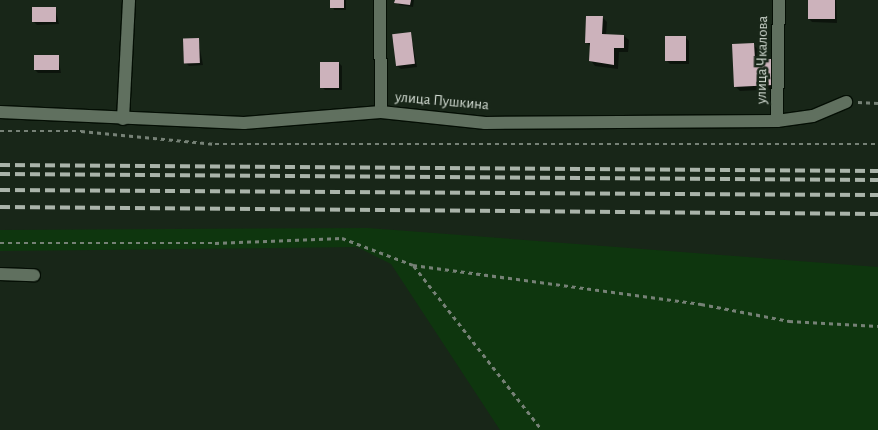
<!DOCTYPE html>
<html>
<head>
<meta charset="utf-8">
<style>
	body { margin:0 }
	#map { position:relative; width:878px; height:430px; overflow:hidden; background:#182618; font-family:"Alegreya Sans",sans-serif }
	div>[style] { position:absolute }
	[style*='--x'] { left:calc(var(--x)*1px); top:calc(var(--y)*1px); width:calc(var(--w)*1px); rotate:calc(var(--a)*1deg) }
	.green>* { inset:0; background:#0e360e }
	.shadow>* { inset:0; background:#0007 }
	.building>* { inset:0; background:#ccb2bb; transform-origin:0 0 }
	.path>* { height:2.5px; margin-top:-1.25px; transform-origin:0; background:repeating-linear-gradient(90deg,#768176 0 4px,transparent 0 8px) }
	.roads { filter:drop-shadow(1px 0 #040e04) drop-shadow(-1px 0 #040e04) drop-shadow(0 1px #040e04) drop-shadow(0 -1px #040e04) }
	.street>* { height:12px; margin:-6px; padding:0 6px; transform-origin:6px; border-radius:6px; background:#60705f }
	.rail>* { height:4px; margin-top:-2px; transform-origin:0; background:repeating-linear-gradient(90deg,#aab4aa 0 10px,transparent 0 15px) }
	span { translate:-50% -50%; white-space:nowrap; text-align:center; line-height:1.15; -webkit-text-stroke:5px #182618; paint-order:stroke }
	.street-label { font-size:15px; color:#d6dfd6 }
</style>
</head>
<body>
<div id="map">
	<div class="green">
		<i style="clip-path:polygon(368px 228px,878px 267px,878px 430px,500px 430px,391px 264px,357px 247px,0 251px,0 230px)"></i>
	</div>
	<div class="shadow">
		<i style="clip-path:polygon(331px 0,346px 0,346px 10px,334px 10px)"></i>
		<i style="clip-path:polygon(396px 0,414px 0,413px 7px,399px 5px)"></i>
		<i style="clip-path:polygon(809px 0,836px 0,837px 23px,812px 22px,809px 19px)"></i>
		<i style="clip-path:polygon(55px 8px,59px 24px,37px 25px,34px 22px)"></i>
		<i style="clip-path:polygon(602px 17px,607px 22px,606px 35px,624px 36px,629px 40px,628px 52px,619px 52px,618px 69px,595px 66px,591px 61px,591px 47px,587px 43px)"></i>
		<i style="clip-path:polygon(411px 34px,417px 67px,401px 69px,397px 66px)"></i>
		<i style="clip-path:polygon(686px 38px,689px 41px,689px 64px,670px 64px,667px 61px)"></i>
		<i style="clip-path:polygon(198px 39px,203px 65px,189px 66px,186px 63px)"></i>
		<i style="clip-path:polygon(753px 45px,758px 49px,759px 61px,777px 89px,740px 91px,735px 86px)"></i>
		<i style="clip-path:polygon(58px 56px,61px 73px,38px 73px,35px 70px)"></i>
		<i style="clip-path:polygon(339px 63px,342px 66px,342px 90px,325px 90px,322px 87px)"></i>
	</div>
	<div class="building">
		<i style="left:330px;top:0;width:14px;height:8px"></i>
		<i style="clip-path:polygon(395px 0,411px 0,410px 5px,394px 3px)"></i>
		<i style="left:808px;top:0;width:27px;height:19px"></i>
		<i style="left:56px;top:7px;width:15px;height:24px;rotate:90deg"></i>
		<i style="clip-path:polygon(586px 16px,603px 16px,602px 34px,624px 35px,624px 48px,614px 48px,614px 65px,589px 61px,590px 43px,585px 43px)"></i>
		<i style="left:411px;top:32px;width:32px;height:19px;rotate:83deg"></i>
		<i style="left:665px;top:36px;width:21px;height:25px"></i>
		<i style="left:199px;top:38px;width:25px;height:16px;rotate:88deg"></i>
		<i style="clip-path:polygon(754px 43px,755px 59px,772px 59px,773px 85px,734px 87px,732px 44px)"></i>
		<i style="left:59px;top:55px;width:15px;height:25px;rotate:90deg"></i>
		<i style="left:320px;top:62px;width:19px;height:26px"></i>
	</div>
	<div class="path">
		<i style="--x:858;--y:102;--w:20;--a:3"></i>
		<i style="--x:0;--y:131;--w:81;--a:0"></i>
		<i style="--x:81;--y:131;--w:135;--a:5.5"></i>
		<i style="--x:215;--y:144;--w:663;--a:0"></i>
		<i style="--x:0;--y:243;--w:215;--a:0"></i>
		<i style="--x:215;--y:243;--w:127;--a:-2.3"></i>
		<i style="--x:342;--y:238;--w:76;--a:20.8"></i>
		<i style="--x:413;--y:265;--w:291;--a:7.7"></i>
		<i style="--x:701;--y:304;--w:90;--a:10.9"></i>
		<i style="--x:789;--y:321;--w:89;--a:3.2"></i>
		<i style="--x:414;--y:266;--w:208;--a:52"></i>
	</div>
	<div class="roads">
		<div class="street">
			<i style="--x:380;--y:0;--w:112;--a:89.5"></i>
			<i style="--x:0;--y:112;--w:244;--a:2.6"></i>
			<i style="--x:244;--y:123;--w:137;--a:-4.6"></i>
			<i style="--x:381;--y:112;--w:105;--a:6"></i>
			<i style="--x:485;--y:123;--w:292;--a:-0.4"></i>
			<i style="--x:777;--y:121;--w:36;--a:-8"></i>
			<i style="--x:813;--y:116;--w:36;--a:-23"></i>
			<i style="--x:123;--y:119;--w:119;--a:-87.1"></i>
			<i style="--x:777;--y:121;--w:121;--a:-89.1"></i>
			<i style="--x:0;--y:274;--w:34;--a:2"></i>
		</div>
	</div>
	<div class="rail">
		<i style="--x:0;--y:165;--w:878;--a:0.39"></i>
		<i style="--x:0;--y:174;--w:878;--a:0.39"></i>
		<i style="--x:0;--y:190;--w:878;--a:0.33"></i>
		<i style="--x:0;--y:207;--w:878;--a:0.46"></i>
	</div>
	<div class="street-label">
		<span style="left:762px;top:60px;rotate:-89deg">улица Чкалова</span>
		<span style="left:442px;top:101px;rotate:5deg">улица Пушкина</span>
	</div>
</div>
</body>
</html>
